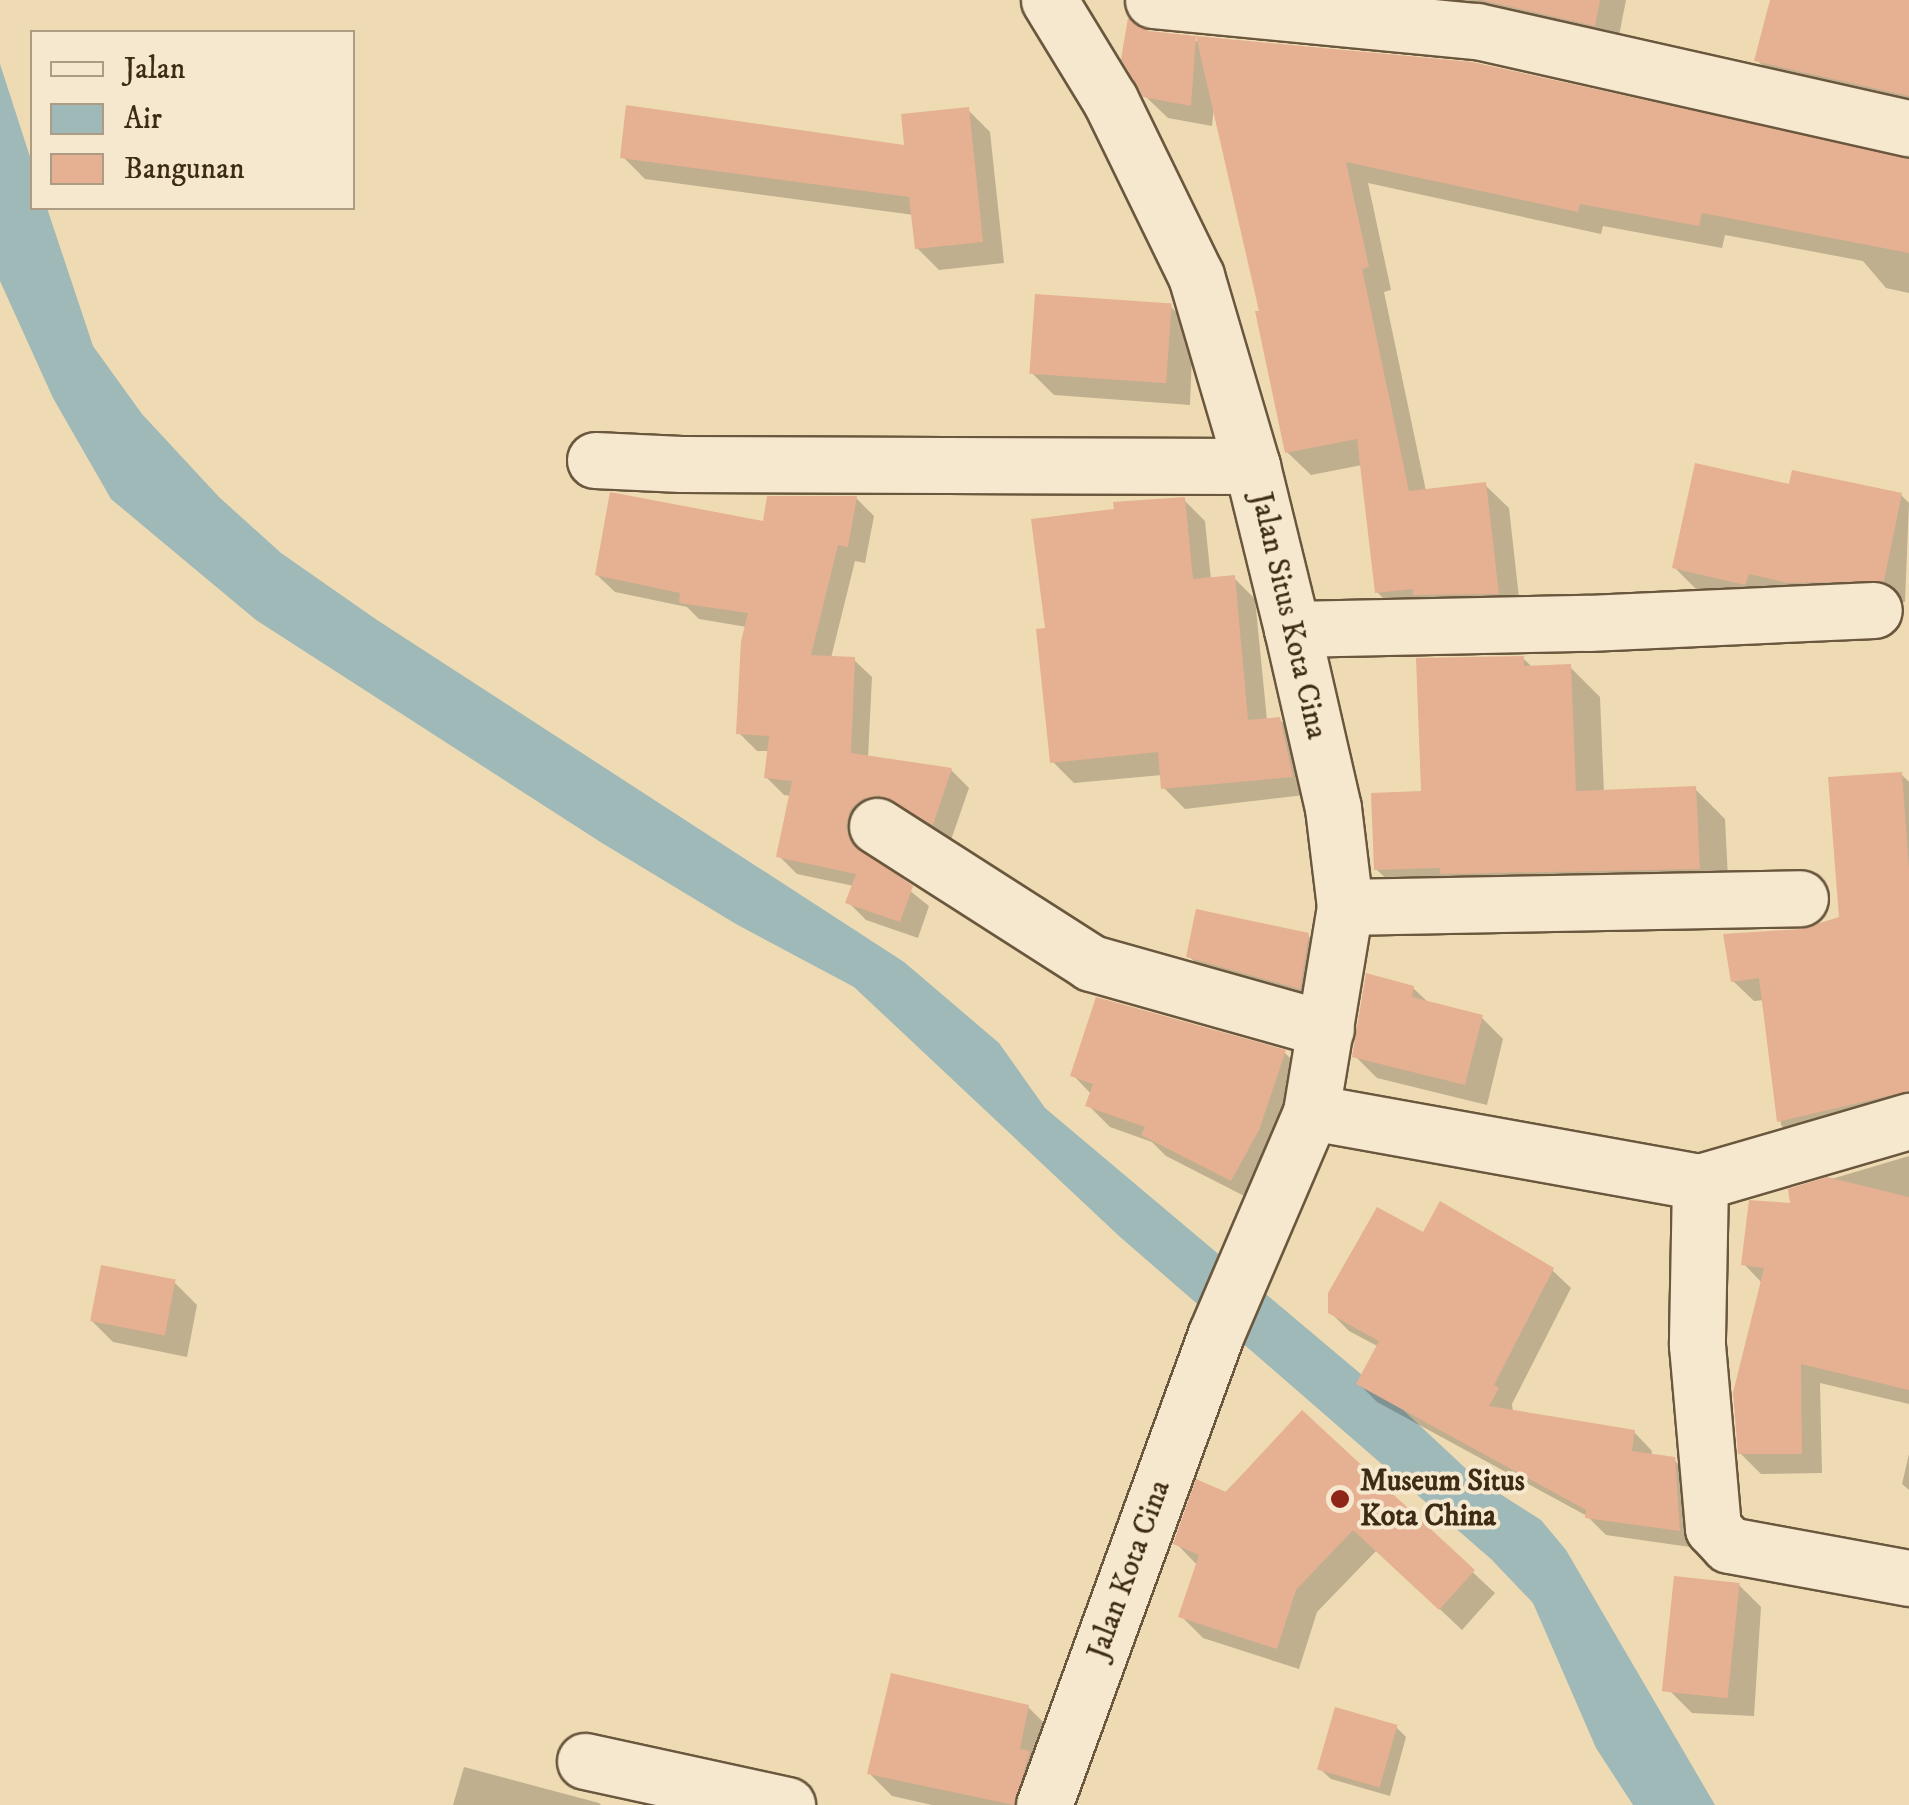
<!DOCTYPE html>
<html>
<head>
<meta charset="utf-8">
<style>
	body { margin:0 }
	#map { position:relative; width:1909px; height:1805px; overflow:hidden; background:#efdbb3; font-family:"IM FELL DW Pica",serif }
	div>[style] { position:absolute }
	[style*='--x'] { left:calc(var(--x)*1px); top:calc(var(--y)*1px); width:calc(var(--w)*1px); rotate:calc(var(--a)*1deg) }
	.water>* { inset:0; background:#9fb8b8 }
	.shadow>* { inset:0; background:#0003 }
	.building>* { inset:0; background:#e6b092; transform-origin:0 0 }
	.roads { filter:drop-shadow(2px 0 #6a573d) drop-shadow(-2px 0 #6a573d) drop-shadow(0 2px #6a573d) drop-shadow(0 -2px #6a573d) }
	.minor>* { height:55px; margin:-27.5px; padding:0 27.5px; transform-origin:27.5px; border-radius:27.5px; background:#f5e8ce }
	.dots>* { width:28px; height:28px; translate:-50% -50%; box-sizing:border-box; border:5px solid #f5e8ce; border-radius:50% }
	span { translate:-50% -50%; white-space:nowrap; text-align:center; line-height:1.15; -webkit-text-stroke:8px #f5e8ce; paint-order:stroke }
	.street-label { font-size:30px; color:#3e2b16 }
	.poi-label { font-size:30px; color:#3e2b16; font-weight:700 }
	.left { translate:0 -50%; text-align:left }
	.legend { position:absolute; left:30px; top:30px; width:325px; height:180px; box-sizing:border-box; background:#f5e8ce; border:2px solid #ac9c84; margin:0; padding:12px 18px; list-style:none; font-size:30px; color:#3e2b16 }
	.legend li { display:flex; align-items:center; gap:20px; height:50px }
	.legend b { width:50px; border:2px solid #ac9c84 }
</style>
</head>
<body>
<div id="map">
	<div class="water">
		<i style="clip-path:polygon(0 64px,32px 163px,32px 208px,47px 208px,93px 346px,142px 414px,219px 497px,281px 553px,377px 620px,904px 962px,999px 1043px,1045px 1108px,1400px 1407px,1478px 1480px,1541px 1520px,1566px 1550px,1715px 1805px,1633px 1805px,1596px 1748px,1533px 1603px,1491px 1559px,1119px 1236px,854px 987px,736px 924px,602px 843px,256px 620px,111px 499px,53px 398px,0 281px)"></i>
	</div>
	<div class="shadow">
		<i style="clip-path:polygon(1286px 0,1626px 0,1617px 46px)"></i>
		<i style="clip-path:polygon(1773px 0,1909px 0,1909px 113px,1780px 84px,1757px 60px)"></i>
		<i style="clip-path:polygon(1148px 33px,1909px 161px,1909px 293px,1886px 288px,1863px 261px,1725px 235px,1722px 248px,1603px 226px,1601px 234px,1368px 183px,1391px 290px,1384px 292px,1426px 491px,1485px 485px,1509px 508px,1521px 616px,1401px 616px,1377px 592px,1362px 465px,1311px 475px,1287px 452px,1263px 314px,1214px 105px,1212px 126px,1168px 118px,1145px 96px)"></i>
		<i style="clip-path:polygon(968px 110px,990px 132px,1004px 263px,939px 270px,917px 248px,914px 215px,645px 179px,623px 157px,907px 148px)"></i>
		<i style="clip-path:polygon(1171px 307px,1193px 329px,1190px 405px,1054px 395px,1032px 373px)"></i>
		<i style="clip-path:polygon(1790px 487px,1901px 495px,1909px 503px,1905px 602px,1767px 605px,1696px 589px,1674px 567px)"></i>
		<i style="clip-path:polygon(856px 498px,874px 516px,865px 563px,855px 561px,831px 658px,854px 660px,872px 677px,868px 758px,951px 770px,969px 788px,951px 840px,899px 811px,862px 845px,865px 855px,929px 906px,918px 938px,866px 920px,848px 902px,854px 886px,797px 874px,779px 856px,792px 796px,784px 795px,767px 778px,770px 751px,757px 751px,739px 733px,747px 627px,699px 619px,687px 607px,615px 592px,597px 575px)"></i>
		<i style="clip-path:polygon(1184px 500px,1205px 521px,1211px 580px,1234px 578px,1255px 599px,1267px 720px,1279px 719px,1301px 741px,1313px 794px,1185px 809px,1164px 788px,1162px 775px,1074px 783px,1053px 762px,1048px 631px)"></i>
		<i style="clip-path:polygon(1523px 658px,1533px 668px,1570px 667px,1600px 697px,1604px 793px,1695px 789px,1725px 819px,1729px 898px,1407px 899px,1376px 869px,1424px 794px)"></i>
		<i style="clip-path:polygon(1901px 774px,1909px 782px,1909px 1117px,1801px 1146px,1781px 1125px,1765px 1000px,1754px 1001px,1733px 981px,1801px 932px,1841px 919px)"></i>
		<i style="clip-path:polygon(1308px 936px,1330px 958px,1321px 1009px,1211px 979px,1189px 956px)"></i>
		<i style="clip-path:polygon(1413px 988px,1430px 1004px,1481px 1017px,1503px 1039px,1487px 1105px,1377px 1078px,1355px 1056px)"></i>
		<i style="clip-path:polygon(1284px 1052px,1306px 1074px,1254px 1201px,1166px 1156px,1152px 1142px,1110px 1127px,1088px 1105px,1092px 1095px,1073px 1075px)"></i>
		<i style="clip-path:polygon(1909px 1156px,1909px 1404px,1820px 1383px,1822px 1473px,1761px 1474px,1740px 1453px,1762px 1283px,1744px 1264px,1793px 1205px,1791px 1191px)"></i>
		<i style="clip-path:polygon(1424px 1235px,1552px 1270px,1571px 1288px,1512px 1404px,1513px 1412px,1634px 1432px,1652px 1451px,1651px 1457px,1674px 1460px,1693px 1478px,1697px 1548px,1606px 1535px,1587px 1516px,1377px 1402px,1359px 1384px,1379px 1347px,1349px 1331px,1330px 1312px)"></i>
		<i style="clip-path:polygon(175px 1283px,197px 1305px,187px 1357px,113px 1342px,91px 1320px)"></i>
		<i style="clip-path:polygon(1302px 1413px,1495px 1593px,1462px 1630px,1377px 1550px,1317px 1612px,1299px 1669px,1203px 1638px,1181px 1616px,1198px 1566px,1176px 1543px)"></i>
		<i style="clip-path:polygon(1909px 1454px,1909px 1490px,1902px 1484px)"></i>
		<i style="clip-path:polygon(1739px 1585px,1761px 1607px,1754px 1716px,1692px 1713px,1670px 1691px)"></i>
		<i style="clip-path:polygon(1028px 1707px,1050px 1729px,1042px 1805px,932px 1805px,892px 1796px,870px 1774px)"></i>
		<i style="clip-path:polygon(1396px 1727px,1406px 1737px,1390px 1796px,1331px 1779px,1320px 1769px)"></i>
		<i style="clip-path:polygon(464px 1767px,599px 1803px,601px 1805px,453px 1805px)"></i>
	</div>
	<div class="building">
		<i style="clip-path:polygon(1481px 0,1600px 0,1595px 26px)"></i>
		<i style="clip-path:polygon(1770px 0,1909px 0,1909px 96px,1754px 61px)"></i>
		<i style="clip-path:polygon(1128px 18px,1149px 31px,1196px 36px,1191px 106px,1143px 97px,1121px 59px)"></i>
		<i style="clip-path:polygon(1196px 36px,1472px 62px,1909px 158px,1909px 253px,1702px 213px,1699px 226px,1580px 204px,1578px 212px,1346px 162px,1369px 267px,1362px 269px,1409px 491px,1486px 482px,1499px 594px,1413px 595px,1413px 589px,1375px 593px,1357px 439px,1285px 453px,1255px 311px,1259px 311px)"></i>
		<i style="clip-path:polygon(626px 105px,904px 145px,901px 114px,969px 107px,983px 242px,915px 249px,909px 197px,620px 158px)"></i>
		<i style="left:1035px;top:294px;width:137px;height:80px;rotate:4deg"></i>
		<i style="clip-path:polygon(1695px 463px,1789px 484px,1792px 470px,1902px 493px,1884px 581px,1787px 583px,1749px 574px,1745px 585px,1672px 568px)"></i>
		<i style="clip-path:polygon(610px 492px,763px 521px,767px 496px,857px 496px,848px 547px,838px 545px,811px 655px,855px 657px,851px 753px,952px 768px,933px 825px,879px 795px,862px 799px,850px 810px,846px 826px,850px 841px,913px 886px,900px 922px,845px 903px,856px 874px,776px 857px,792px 781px,764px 778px,769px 736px,736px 734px,741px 641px,748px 613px,679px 603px,680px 593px,595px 575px)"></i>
		<i style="clip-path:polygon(1185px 497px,1193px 579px,1235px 575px,1248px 720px,1280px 717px,1293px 777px,1161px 789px,1158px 752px,1050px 763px,1036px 629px,1045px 628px,1031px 519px,1114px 509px,1113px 502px)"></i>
		<i style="clip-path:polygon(1524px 656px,1524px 666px,1571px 664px,1576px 791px,1696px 786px,1700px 869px,1440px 874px,1440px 868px,1374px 870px,1371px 793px,1421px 791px,1416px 658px)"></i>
		<i style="clip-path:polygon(1902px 772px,1909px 869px,1909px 1091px,1777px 1122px,1759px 978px,1731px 982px,1723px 934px,1801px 929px,1839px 917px,1828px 777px)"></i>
		<i style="clip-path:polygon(1196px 909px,1309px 933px,1300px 989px,1186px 957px)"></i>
		<i style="clip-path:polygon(1366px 973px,1414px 986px,1412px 997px,1483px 1015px,1465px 1085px,1352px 1057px)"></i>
		<i style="clip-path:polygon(1096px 997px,1286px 1050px,1259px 1130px,1231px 1181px,1141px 1135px,1145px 1127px,1085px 1106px,1093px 1084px,1070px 1076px)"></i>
		<i style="clip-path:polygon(1827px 1177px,1909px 1197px,1909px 1390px,1801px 1364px,1802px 1454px,1738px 1454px,1733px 1393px,1764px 1268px,1741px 1265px,1749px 1200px,1790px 1203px,1788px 1189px)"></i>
		<i style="clip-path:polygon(1440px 1201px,1554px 1268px,1494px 1385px,1499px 1388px,1489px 1406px,1635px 1430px,1632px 1451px,1675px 1457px,1680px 1531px,1585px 1518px,1586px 1510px,1356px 1384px,1379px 1341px,1328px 1313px,1328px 1293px,1377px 1207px,1423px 1232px)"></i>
		<i style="left:101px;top:1265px;width:76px;height:57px;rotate:11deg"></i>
		<i style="clip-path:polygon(1302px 1410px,1475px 1570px,1439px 1610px,1353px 1530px,1296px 1590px,1277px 1649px,1178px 1617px,1199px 1555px,1173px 1544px,1196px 1479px,1226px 1492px)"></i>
		<i style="left:1674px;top:1576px;width:66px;height:116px;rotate:6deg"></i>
		<i style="clip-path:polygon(891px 1673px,1029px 1705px,1020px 1749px,1030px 1751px,1014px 1805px,867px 1774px)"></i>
		<i style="left:1335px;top:1707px;width:65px;height:65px;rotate:16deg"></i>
	</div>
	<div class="roads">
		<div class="minor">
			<i style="--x:1153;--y:0;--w:325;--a:5.5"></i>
			<i style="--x:1477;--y:31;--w:443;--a:12.7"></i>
			<i style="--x:595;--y:460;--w:86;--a:2.7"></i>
			<i style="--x:681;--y:464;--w:571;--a:0.2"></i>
			<i style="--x:1292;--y:629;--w:296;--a:-1.2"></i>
			<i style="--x:1588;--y:623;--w:286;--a:-2.6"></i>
			<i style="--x:877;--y:826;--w:254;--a:32.6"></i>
			<i style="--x:1091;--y:963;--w:244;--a:15.7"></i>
			<i style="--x:1345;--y:907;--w:455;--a:-1.1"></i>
			<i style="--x:1311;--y:1112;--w:395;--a:10.2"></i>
			<i style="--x:1700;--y:1182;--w:218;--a:-16.3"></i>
			<i style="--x:1700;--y:1182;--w:163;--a:91.1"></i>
			<i style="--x:1697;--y:1345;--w:184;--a:85"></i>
			<i style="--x:1713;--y:1528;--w:23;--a:47"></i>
			<i style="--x:1729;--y:1545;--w:183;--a:10.4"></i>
			<i style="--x:585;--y:1761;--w:207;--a:12.3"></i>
			<i style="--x:1044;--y:1805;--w:501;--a:-69.94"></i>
			<i style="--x:1216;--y:1334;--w:241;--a:-66.8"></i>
			<i style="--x:1311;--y:1112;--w:208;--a:-80.6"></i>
			<i style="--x:1345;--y:907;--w:100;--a:-96.9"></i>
			<i style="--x:1333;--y:808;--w:184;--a:-102.9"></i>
			<i style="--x:1292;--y:629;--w:168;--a:-103.8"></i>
			<i style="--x:1252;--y:466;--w:198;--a:-106.4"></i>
			<i style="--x:1196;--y:276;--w:196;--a:-116"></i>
			<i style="--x:1110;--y:100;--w:117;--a:-121.4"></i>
		</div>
	</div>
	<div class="dots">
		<i style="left:1340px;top:1499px;background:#8f2418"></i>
	</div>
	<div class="street-label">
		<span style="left:1288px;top:616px;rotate:77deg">Jalan Situs Kota Cina</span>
		<span style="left:1130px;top:1570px;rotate:-70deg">Jalan Kota Cina</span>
	</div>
	<div class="poi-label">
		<span class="left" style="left:1360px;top:1499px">Museum Situs<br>Kota China</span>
	</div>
	<ul class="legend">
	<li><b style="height:12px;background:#f5e8ce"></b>Jalan</li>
	<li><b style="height:28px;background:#9fb8b8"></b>Air</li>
	<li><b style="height:28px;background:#e6b092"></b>Bangunan</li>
	</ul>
</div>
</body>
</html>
